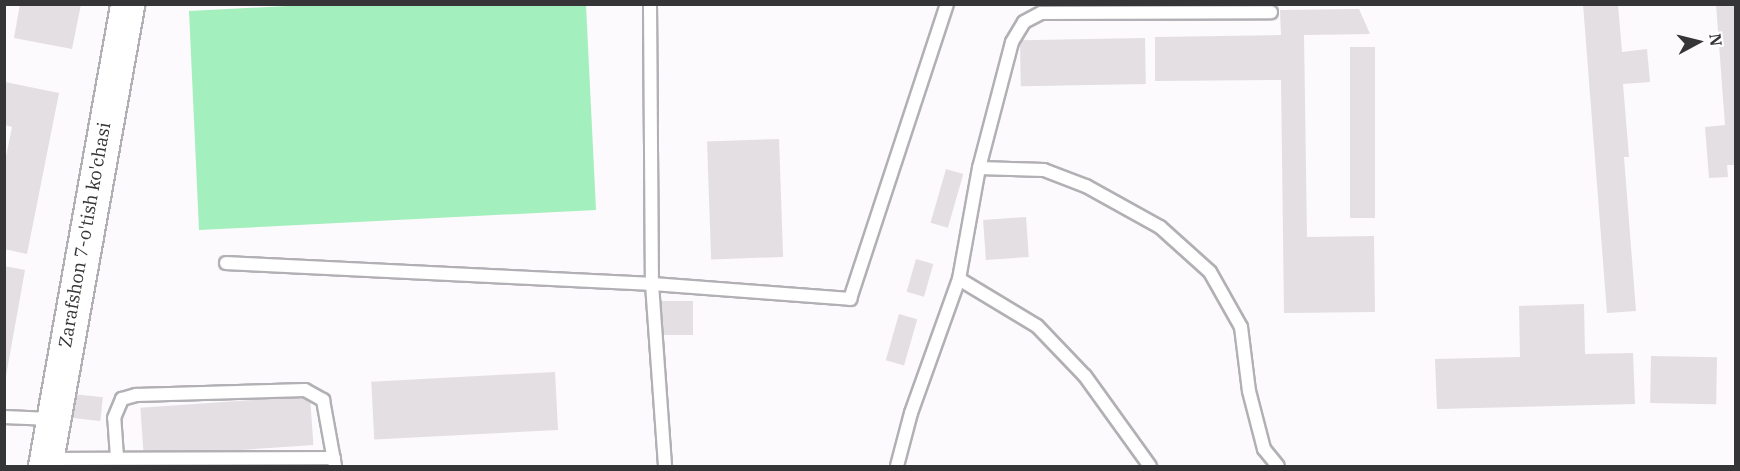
<!DOCTYPE html>
<html>
<head>
<meta charset="utf-8">
<style>
	body { margin:0 }
	#map { position:relative; width:1740px; height:471px; overflow:hidden; background:#fcfafd; font-family:"IBM Plex Serif",serif }
	div>[style] { position:absolute }
	[style*='--x'] { left:calc(var(--x)*1px); top:calc(var(--y)*1px); width:calc(var(--w)*1px); rotate:calc(var(--a)*1deg) }
	.green>* { inset:0; background:#a4efbe }
	.building>* { inset:0; background:#e3dfe2; transform-origin:0 0 }
	.roads { filter:drop-shadow(2px 0 #b2b0b4) drop-shadow(-2px 0 #b2b0b4) drop-shadow(0 2px #b2b0b4) drop-shadow(0 -2px #b2b0b4) }
	.lane>* { height:12px; margin:-6px; padding:0 6px; transform-origin:6px; border-radius:6px; background:#fff }
	.secondary>* { height:33px; margin:-16.5px; padding:0 16.5px; transform-origin:16.5px; border-radius:16.5px; background:#fff }
	span { translate:-50% -50%; white-space:nowrap; text-align:center; line-height:1.15; -webkit-text-stroke:4.5px #fff; paint-order:stroke }
	.street-label { font-size:18px; color:#353436 }
	.frame { position:absolute; inset:0; border:6px solid #353436; pointer-events:none }
	.north { position:absolute; left:1668px; top:12px; width:60px; height:60px; -webkit-text-stroke:4px #fff; paint-order:stroke; rotate:83deg; font-size:16px; font-weight:700; line-height:24px; text-align:center; color:#353436 }
	.north::after { content:''; display:block; margin:auto; width:21px; height:27px; background:#353436; clip-path:polygon(50% 0,100% 100%,50% 72%,0 100%) }
</style>
</head>
<body>
<div id="map">
	<div class="green">
		<i style="clip-path:polygon(326px 4px,586px 5px,596px 210px,199px 230px,189px 11px)"></i>
	</div>
	<div class="building">
		<i style="clip-path:polygon(20px 4px,81px 4px,72px 49px,14px 38px)"></i>
		<i style="clip-path:polygon(1583px 4px,1618px 4px,1622px 52px,1647px 49px,1650px 82px,1623px 84px,1629px 157px,1624px 157px,1636px 311px,1607px 313px)"></i>
		<i style="clip-path:polygon(1716px 4px,1736px 4px,1736px 165px,1727px 165px,1728px 177px,1709px 178px,1705px 127px,1725px 125px)"></i>
		<i style="clip-path:polygon(1359px 9px,1370px 34px,1304px 35px,1307px 237px,1374px 236px,1375px 312px,1284px 313px,1281px 80px,1155px 81px,1155px 37px,1281px 35px,1280px 10px)"></i>
		<i style="left:1145px;top:38px;width:46px;height:125px;rotate:89deg"></i>
		<i style="left:1350px;top:47px;width:25px;height:171px"></i>
		<i style="clip-path:polygon(5px 82px,59px 93px,27px 254px,4px 249px,4px 166px,12px 127px,5px 125px)"></i>
		<i style="left:779px;top:139px;width:118px;height:72px;rotate:88deg"></i>
		<i style="left:946px;top:169px;width:18px;height:56px;rotate:16deg"></i>
		<i style="left:1026px;top:217px;width:40px;height:43px;rotate:86deg"></i>
		<i style="left:916px;top:259px;width:18px;height:34px;rotate:16deg"></i>
		<i style="clip-path:polygon(4px 266px,25px 270px,6px 376px,4px 376px)"></i>
		<i style="left:658px;top:301px;width:35px;height:34px"></i>
		<i style="clip-path:polygon(1584px 304px,1585px 354px,1633px 353px,1635px 404px,1437px 409px,1435px 359px,1520px 357px,1519px 306px)"></i>
		<i style="left:899px;top:314px;width:19px;height:48px;rotate:16deg"></i>
		<i style="left:1651px;top:356px;width:66px;height:47px;rotate:1deg"></i>
		<i style="left:555px;top:372px;width:58px;height:184px;rotate:87deg"></i>
		<i style="left:73px;top:394px;width:30px;height:24px;rotate:6deg"></i>
		<i style="left:310px;top:396px;width:49px;height:170px;rotate:86deg"></i>
	</div>
	<div class="roads">
		<div class="lane">
			<i style="--x:650;--y:4;--w:280;--a:89.6"></i>
			<i style="--x:652;--y:284;--w:199;--a:4.3"></i>
			<i style="--x:850;--y:299;--w:311;--a:-71.8"></i>
			<i style="--x:979;--y:168;--w:65;--a:1.8"></i>
			<i style="--x:1044;--y:170;--w:45;--a:20.9"></i>
			<i style="--x:1086;--y:186;--w:85;--a:29"></i>
			<i style="--x:1160;--y:227;--w:67;--a:42"></i>
			<i style="--x:1210;--y:272;--w:63;--a:60.6"></i>
			<i style="--x:1241;--y:327;--w:64;--a:82.9"></i>
			<i style="--x:1249;--y:391;--w:60;--a:75.5"></i>
			<i style="--x:1264;--y:449;--w:22;--a:51"></i>
			<i style="--x:226;--y:263;--w:427;--a:2.8"></i>
			<i style="--x:652;--y:284;--w:182;--a:85.9"></i>
			<i style="--x:959;--y:279;--w:91;--a:31.1"></i>
			<i style="--x:1037;--y:326;--w:69;--a:46.2"></i>
			<i style="--x:1085;--y:376;--w:111;--a:54.2"></i>
			<i style="--x:4;--y:417;--w:47;--a:2.4"></i>
			<i style="--x:117;--y:457;--w:39;--a:-94"></i>
			<i style="--x:114;--y:418;--w:21;--a:-67"></i>
			<i style="--x:122;--y:399;--w:15;--a:-16"></i>
			<i style="--x:136;--y:395;--w:169;--a:-1.7"></i>
			<i style="--x:305;--y:390;--w:21;--a:29"></i>
			<i style="--x:323;--y:400;--w:67;--a:79.7"></i>
			<i style="--x:47;--y:459;--w:287;--a:-0.2"></i>
			<i style="--x:897;--y:466;--w:55;--a:-75.2"></i>
			<i style="--x:911;--y:413;--w:142;--a:-70.3"></i>
			<i style="--x:959;--y:279;--w:113;--a:-79.8"></i>
			<i style="--x:979;--y:168;--w:130;--a:-75.3"></i>
			<i style="--x:1012;--y:42;--w:23;--a:-59"></i>
			<i style="--x:1024;--y:22;--w:19;--a:-28"></i>
			<i style="--x:1041;--y:13;--w:230;--a:-0.2"></i>
		</div>
		<div class="secondary">
			<i style="--x:45;--y:466;--w:469;--a:-79.9"></i>
		</div>
	</div>
	<div class="street-label">
		<span style="left:85px;top:235px;rotate:-80deg">Zarafshon 7-o'tish ko'chasi</span>
	</div>
	<div class="frame"></div>
	<div class="north">N</div>
</div>
</body>
</html>
